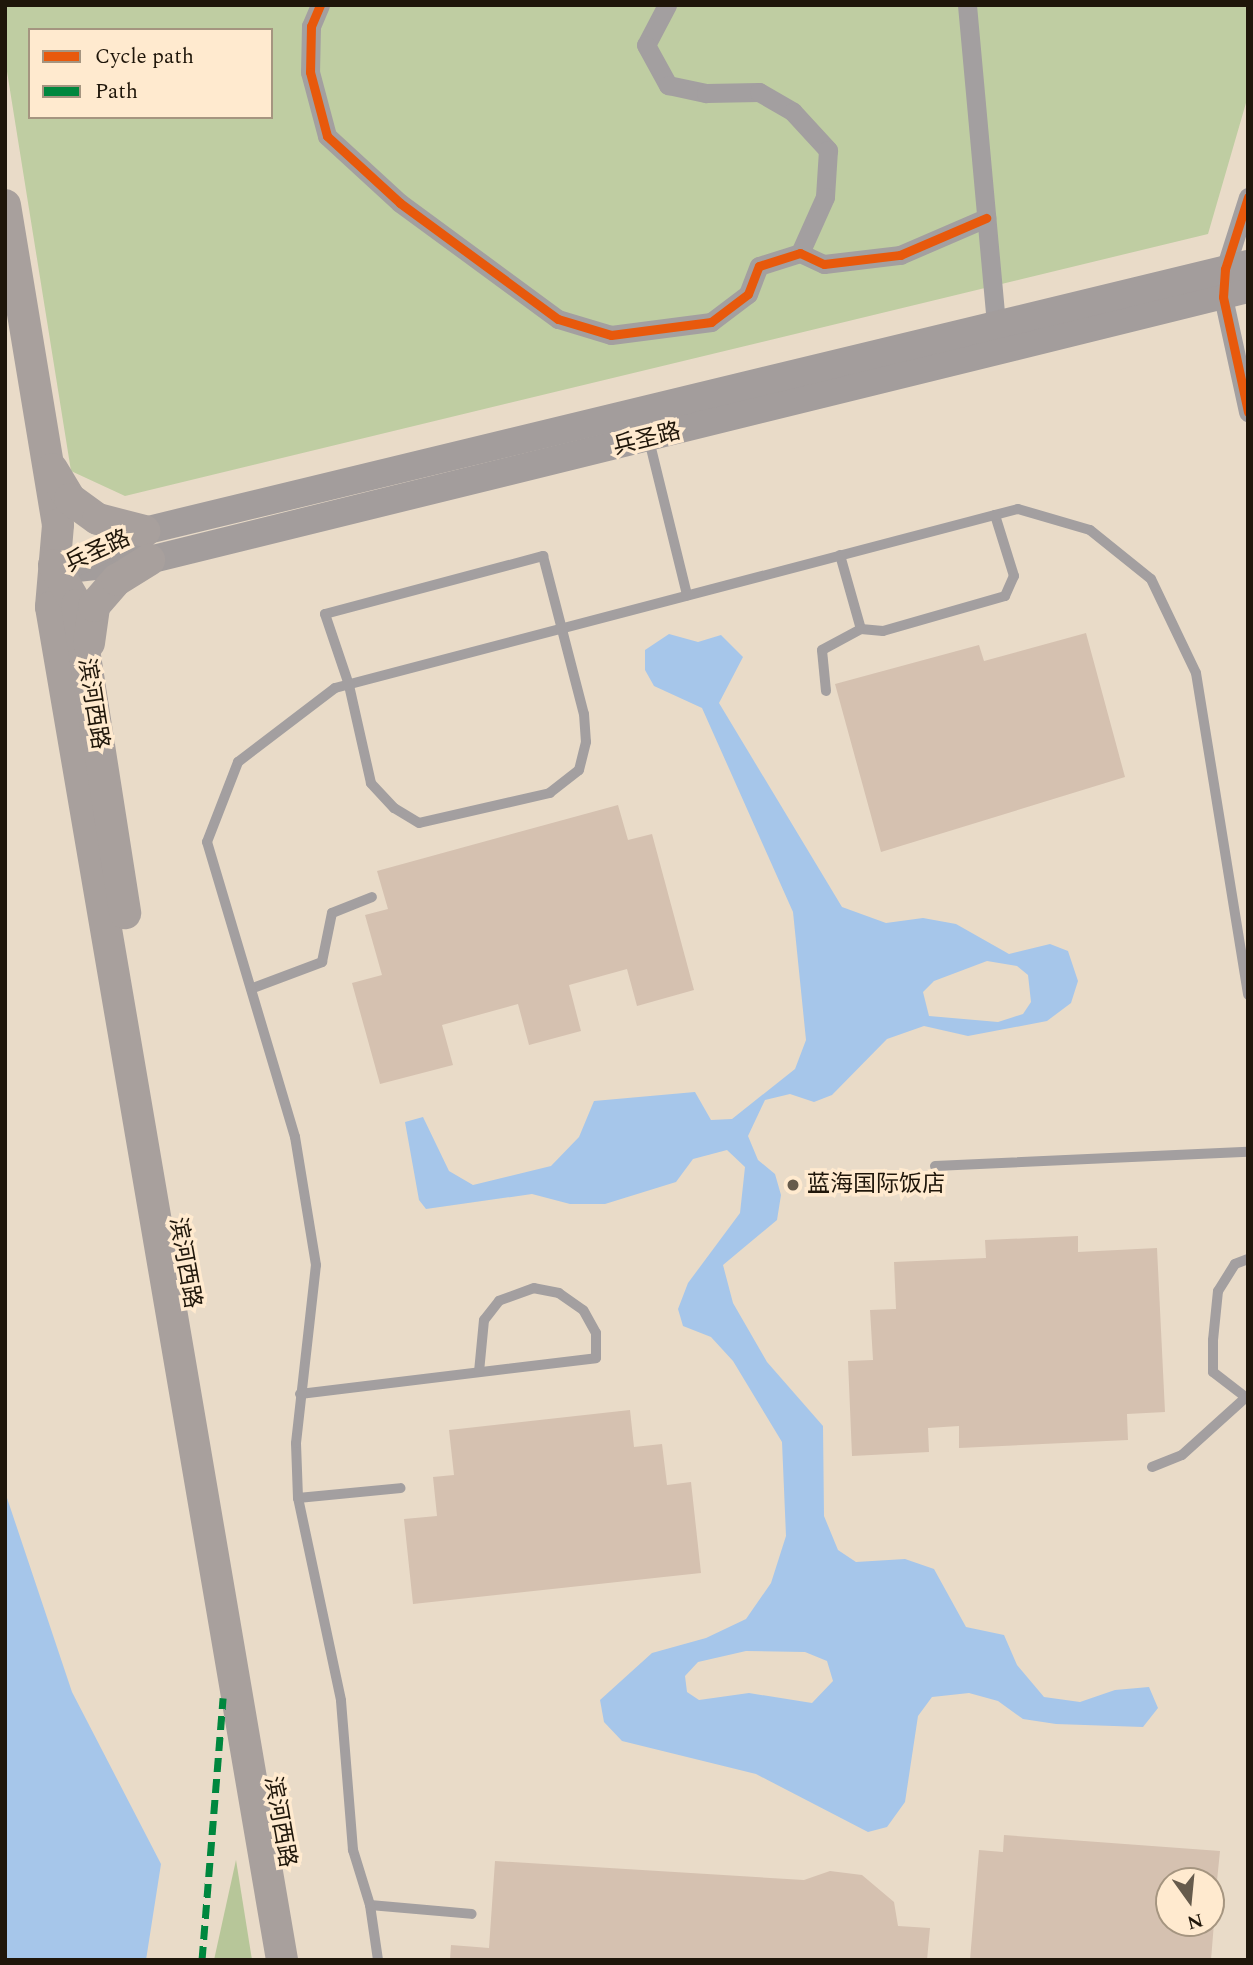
<!DOCTYPE html>
<html>
<head>
<meta charset="utf-8">
<style>
	body { margin:0 }
	#map { position:relative; width:1253px; height:1965px; overflow:hidden; background:#e9dbc8; font-family:Spectral,"Noto Sans SC",serif }
	div>[style] { position:absolute }
	[style*='--x'] { left:calc(var(--x)*1px); top:calc(var(--y)*1px); width:calc(var(--w)*1px); rotate:calc(var(--a)*1deg) }
	.green>* { inset:0; background:#bfcda2 }
	.forest>* { inset:0; background:#b7c699 }
	.water>* { inset:0; background:#a6c6ea }
	.building>* { inset:0; background:#d5c1b0 }
	.service>* { height:10px; margin:-5px; padding:0 5px; transform-origin:5px; border-radius:5px; background:#a39fa0 }
	.minor>* { height:19px; margin:-9.5px; padding:0 9.5px; transform-origin:9.5px; border-radius:9.5px; background:#a39fa0 }
	.secondary>* { height:28px; margin:-14px; padding:0 14px; transform-origin:14px; border-radius:14px; background:#a39d9c }
	.primary>* { height:32px; margin:-16px; padding:0 16px; transform-origin:16px; border-radius:16px; background:#a8a09d }
	.quiet>* { height:7px; margin-top:-3.5px; transform-origin:0; background:repeating-linear-gradient(90deg,#00873e 0 14px,transparent 0 21px) }
	.cycleway>* { height:9px; margin:-4.5px; padding:0 4.5px; transform-origin:4.5px; border-radius:4.5px; background:#e8590c }
	.dots>* { width:19px; height:19px; translate:-50% -50%; box-sizing:border-box; border:4px solid #ffeacf; border-radius:50% }
	span { translate:-50% -50%; white-space:nowrap; text-align:center; line-height:1.15; -webkit-text-stroke:7px #ffeacf; paint-order:stroke }
	.street-label { font-size:23px; color:#1f160a }
	.poi-label { font-size:23px; color:#1f160a }
	.left { translate:0 -50%; text-align:left }
	.frame { position:absolute; inset:0; border:7px solid #1f160a; pointer-events:none }
	.legend { position:absolute; left:28px; top:28px; width:245px; height:91px; box-sizing:border-box; background:#ffeacf; border:2px solid #a59580; margin:0; padding:9px 12px; list-style:none; font-size:21px; color:#1f160a }
	.legend li { display:flex; align-items:center; gap:14px; height:35px }
	.legend b { width:35px; border:2px solid #a59580 }
	.north { position:absolute; left:1155px; top:1867px; width:70px; height:70px; box-sizing:border-box; background:#ffeacf; border:2px solid #a59580; border-radius:50%; rotate:165deg; font-size:19px; font-weight:700; line-height:28px; text-align:center; color:#1f160a }
	.north::after { content:''; display:block; margin:auto; width:24px; height:32px; background:#665b4c; clip-path:polygon(50% 0,100% 100%,50% 72%,0 100%) }
</style>
</head>
<body>
<div id="map">
	<div class="green">
		<i style="clip-path:polygon(evenodd,5px 5px,1248px 5px,1248px 96px,1208px 234px,125px 496px,71px 471px,5px 59px,5px 5px,30px 30px,271px 30px,271px 117px,30px 117px,30px 30px)"></i>
	</div>
	<div class="forest">
		<i style="clip-path:polygon(236px 1860px,252px 1960px,214px 1960px)"></i>
	</div>
	<div class="water">
		<i style="clip-path:polygon(evenodd,669px 634px,698px 642px,721px 635px,743px 657px,719px 703px,842px 907px,886px 923px,923px 918px,956px 924px,1009px 954px,1050px 944px,1068px 951px,1078px 981px,1071px 1003px,1047px 1021px,968px 1036px,924px 1026px,887px 1039px,832px 1095px,814px 1102px,790px 1094px,765px 1100px,748px 1136px,758px 1160px,775px 1174px,781px 1195px,777px 1220px,723px 1265px,733px 1303px,767px 1362px,823px 1426px,824px 1516px,838px 1550px,856px 1562px,905px 1559px,934px 1569px,966px 1627px,1004px 1635px,1017px 1665px,1044px 1697px,1080px 1702px,1115px 1690px,1149px 1687px,1158px 1708px,1143px 1727px,1056px 1724px,1023px 1719px,998px 1701px,969px 1693px,932px 1697px,918px 1716px,905px 1802px,887px 1827px,868px 1832px,756px 1774px,622px 1741px,604px 1722px,600px 1700px,652px 1653px,706px 1638px,746px 1619px,771px 1583px,786px 1536px,782px 1442px,733px 1361px,711px 1337px,683px 1326px,678px 1309px,688px 1283px,740px 1213px,745px 1167px,727px 1150px,693px 1159px,676px 1182px,605px 1204px,570px 1204px,532px 1194px,426px 1209px,419px 1200px,405px 1122px,423px 1117px,449px 1171px,473px 1185px,551px 1166px,579px 1137px,594px 1101px,695px 1092px,711px 1120px,732px 1119px,795px 1069px,806px 1040px,793px 912px,702px 708px,654px 686px,645px 670px,645px 650px,669px 634px,987px 961px,1017px 966px,1028px 975px,1031px 1002px,1023px 1014px,998px 1022px,929px 1016px,923px 992px,934px 981px,987px 961px,669px 634px,746px 1651px,805px 1652px,827px 1661px,833px 1681px,812px 1703px,749px 1693px,699px 1700px,687px 1692px,685px 1676px,698px 1662px,746px 1651px)"></i>
		<i style="clip-path:polygon(5px 1492px,72px 1692px,161px 1864px,146px 1960px,5px 1960px)"></i>
	</div>
	<div class="building">
		<i style="clip-path:polygon(1086px 633px,1125px 777px,881px 852px,835px 684px,979px 645px,984px 661px)"></i>
		<i style="clip-path:polygon(618px 805px,628px 840px,652px 834px,694px 990px,637px 1006px,627px 969px,569px 985px,581px 1031px,529px 1045px,518px 1004px,442px 1025px,453px 1065px,380px 1084px,352px 983px,382px 975px,365px 915px,388px 909px,377px 871px)"></i>
		<i style="clip-path:polygon(1078px 1236px,1078px 1252px,1157px 1248px,1165px 1412px,1127px 1414px,1128px 1440px,959px 1448px,959px 1426px,928px 1428px,929px 1452px,852px 1456px,848px 1361px,873px 1360px,870px 1310px,896px 1309px,894px 1262px,986px 1258px,985px 1240px)"></i>
		<i style="clip-path:polygon(630px 1410px,634px 1447px,662px 1444px,667px 1485px,691px 1482px,701px 1573px,413px 1604px,404px 1519px,437px 1516px,433px 1477px,454px 1475px,449px 1430px)"></i>
		<i style="clip-path:polygon(1004px 1835px,1220px 1851px,1217px 1881px,1169px 1881px,1169px 1923px,1214px 1923px,1211px 1960px,970px 1960px,979px 1850px,1003px 1852px)"></i>
		<i style="clip-path:polygon(495px 1861px,804px 1880px,830px 1871px,862px 1875px,894px 1902px,898px 1926px,930px 1928px,927px 1960px,450px 1960px,451px 1945px,489px 1948px)"></i>
	</div>
	<div class="service">
		<i style="--x:649;--y:440;--w:160;--a:76.2"></i>
		<i style="--x:840;--y:555;--w:77;--a:74.2"></i>
		<i style="--x:861;--y:629;--w:22;--a:5"></i>
		<i style="--x:883;--y:631;--w:127;--a:-16"></i>
		<i style="--x:1005;--y:596;--w:22;--a:-66"></i>
		<i style="--x:1014;--y:576;--w:64;--a:-107.3"></i>
		<i style="--x:543;--y:556;--w:163;--a:75.5"></i>
		<i style="--x:584;--y:714;--w:28;--a:86"></i>
		<i style="--x:586;--y:742;--w:29;--a:104"></i>
		<i style="--x:579;--y:770;--w:37;--a:142"></i>
		<i style="--x:550;--y:793;--w:134;--a:167.1"></i>
		<i style="--x:419;--y:823;--w:29;--a:-149"></i>
		<i style="--x:394;--y:808;--w:34;--a:-133"></i>
		<i style="--x:371;--y:783;--w:100;--a:-102.7"></i>
		<i style="--x:349;--y:685;--w:75;--a:-108.7"></i>
		<i style="--x:325;--y:614;--w:226;--a:-14.9"></i>
		<i style="--x:826;--y:691;--w:41;--a:-95.6"></i>
		<i style="--x:822;--y:650;--w:44;--a:-28.3"></i>
		<i style="--x:253;--y:988;--w:74;--a:-20.6"></i>
		<i style="--x:322;--y:962;--w:50;--a:-78.5"></i>
		<i style="--x:332;--y:913;--w:43;--a:-21.8"></i>
		<i style="--x:935;--y:1166;--w:313;--a:-2.6"></i>
		<i style="--x:1248;--y:1259;--w:14;--a:159"></i>
		<i style="--x:1235;--y:1264;--w:32;--a:122"></i>
		<i style="--x:1218;--y:1291;--w:49;--a:95.8"></i>
		<i style="--x:1213;--y:1340;--w:32;--a:90"></i>
		<i style="--x:1213;--y:1372;--w:44;--a:37.6"></i>
		<i style="--x:300;--y:1394;--w:298;--a:-6.9"></i>
		<i style="--x:596;--y:1358;--w:25;--a:-90"></i>
		<i style="--x:596;--y:1333;--w:26;--a:-119"></i>
		<i style="--x:583;--y:1310;--w:29;--a:-145"></i>
		<i style="--x:559;--y:1293;--w:25;--a:-169"></i>
		<i style="--x:534;--y:1288;--w:37;--a:160"></i>
		<i style="--x:499;--y:1301;--w:24;--a:128"></i>
		<i style="--x:484;--y:1320;--w:52;--a:95.5"></i>
		<i style="--x:1152;--y:1467;--w:32;--a:-22"></i>
		<i style="--x:1182;--y:1455;--w:84;--a:-42.1"></i>
		<i style="--x:298;--y:1498;--w:103;--a:-5.5"></i>
		<i style="--x:370;--y:1905;--w:102;--a:5"></i>
		<i style="--x:378;--y:1960;--w:56;--a:-98.3"></i>
		<i style="--x:370;--y:1905;--w:58;--a:-107.2"></i>
		<i style="--x:353;--y:1850;--w:150;--a:-94.6"></i>
		<i style="--x:341;--y:1700;--w:207;--a:-102"></i>
		<i style="--x:298;--y:1498;--w:55;--a:-92.1"></i>
		<i style="--x:296;--y:1443;--w:179;--a:-83.6"></i>
		<i style="--x:316;--y:1265;--w:130;--a:-99.3"></i>
		<i style="--x:295;--y:1137;--w:308;--a:-106.6"></i>
		<i style="--x:207;--y:842;--w:86;--a:-68.8"></i>
		<i style="--x:238;--y:762;--w:122;--a:-37.3"></i>
		<i style="--x:335;--y:688;--w:706;--a:-14.69"></i>
		<i style="--x:1018;--y:509;--w:75;--a:16.3"></i>
		<i style="--x:1090;--y:530;--w:78;--a:38.8"></i>
		<i style="--x:1151;--y:579;--w:104;--a:64.4"></i>
		<i style="--x:1196;--y:673;--w:326;--a:80.8"></i>
	</div>
	<div class="minor">
		<i style="--x:320;--y:5;--w:23;--a:113"></i>
		<i style="--x:311;--y:26;--w:46;--a:91.2"></i>
		<i style="--x:310;--y:72;--w:66;--a:75.1"></i>
		<i style="--x:327;--y:136;--w:99;--a:42.5"></i>
		<i style="--x:400;--y:203;--w:196;--a:36.3"></i>
		<i style="--x:558;--y:319;--w:55;--a:16.8"></i>
		<i style="--x:611;--y:335;--w:101;--a:-7.4"></i>
		<i style="--x:711;--y:322;--w:46;--a:-37.1"></i>
		<i style="--x:748;--y:294;--w:30;--a:-69"></i>
		<i style="--x:759;--y:266;--w:43;--a:-17.6"></i>
		<i style="--x:800;--y:253;--w:26;--a:25"></i>
		<i style="--x:824;--y:264;--w:77;--a:-6.8"></i>
		<i style="--x:900;--y:255;--w:94;--a:-23.3"></i>
		<i style="--x:667;--y:5;--w:45;--a:117.7"></i>
		<i style="--x:646;--y:45;--w:46;--a:61.2"></i>
		<i style="--x:668;--y:85;--w:39;--a:12"></i>
		<i style="--x:706;--y:93;--w:53;--a:-1.1"></i>
		<i style="--x:759;--y:92;--w:39;--a:30"></i>
		<i style="--x:793;--y:112;--w:52;--a:47.4"></i>
		<i style="--x:828;--y:150;--w:47;--a:93.7"></i>
		<i style="--x:825;--y:197;--w:61;--a:114.1"></i>
		<i style="--x:967;--y:5;--w:322;--a:84.8"></i>
		<i style="--x:1248;--y:197;--w:76;--a:107.7"></i>
		<i style="--x:1225;--y:269;--w:28;--a:94"></i>
		<i style="--x:1223;--y:297;--w:118;--a:77.7"></i>
	</div>
	<div class="secondary">
		<i style="--x:77;--y:568;--w:72;--a:-6.3"></i>
		<i style="--x:149;--y:560;--w:1132;--a:-13.85"></i>
		<i style="--x:57;--y:571;--w:96;--a:-24.7"></i>
		<i style="--x:144;--y:531;--w:1136;--a:-13.6"></i>
	</div>
	<div class="primary">
		<i style="--x:5;--y:205;--w:324;--a:80.6"></i>
		<i style="--x:58;--y:525;--w:82;--a:94.9"></i>
		<i style="--x:51;--y:607;--w:1373;--a:80.31"></i>
		<i style="--x:52;--y:469;--w:35;--a:59"></i>
		<i style="--x:70;--y:499;--w:34;--a:36"></i>
		<i style="--x:98;--y:519;--w:48;--a:14.6"></i>
		<i style="--x:54;--y:565;--w:46;--a:60.1"></i>
		<i style="--x:77;--y:605;--w:312;--a:81.1"></i>
		<i style="--x:89;--y:643;--w:37;--a:-82"></i>
		<i style="--x:94;--y:606;--w:35;--a:-49"></i>
		<i style="--x:117;--y:580;--w:38;--a:-32"></i>
	</div>
	<div class="quiet">
		<i style="--x:202;--y:1960;--w:263;--a:-85.4"></i>
	</div>
	<div class="cycleway">
		<i style="--x:320;--y:5;--w:23;--a:113"></i>
		<i style="--x:311;--y:26;--w:46;--a:91.2"></i>
		<i style="--x:310;--y:72;--w:66;--a:75.1"></i>
		<i style="--x:327;--y:136;--w:99;--a:42.5"></i>
		<i style="--x:400;--y:203;--w:196;--a:36.3"></i>
		<i style="--x:558;--y:319;--w:55;--a:16.8"></i>
		<i style="--x:611;--y:335;--w:101;--a:-7.4"></i>
		<i style="--x:711;--y:322;--w:46;--a:-37.1"></i>
		<i style="--x:748;--y:294;--w:30;--a:-69"></i>
		<i style="--x:759;--y:266;--w:43;--a:-17.6"></i>
		<i style="--x:800;--y:253;--w:26;--a:25"></i>
		<i style="--x:824;--y:264;--w:77;--a:-6.8"></i>
		<i style="--x:900;--y:255;--w:94;--a:-23.3"></i>
		<i style="--x:1248;--y:197;--w:76;--a:107.7"></i>
		<i style="--x:1225;--y:269;--w:28;--a:94"></i>
		<i style="--x:1223;--y:297;--w:118;--a:77.7"></i>
	</div>
	<div class="dots">
		<i style="left:793px;top:1185px;background:#665b4c"></i>
	</div>
	<div class="street-label">
		<span style="left:647px;top:440px;rotate:-14deg">兵圣路</span>
		<span style="left:98px;top:552px;rotate:-25deg">兵圣路</span>
		<span style="left:92px;top:704px;rotate:81deg">滨河西路</span>
		<span style="left:184px;top:1263px;rotate:80deg">滨河西路</span>
		<span style="left:279px;top:1822px;rotate:80deg">滨河西路</span>
	</div>
	<div class="poi-label">
		<span class="left" style="left:807px;top:1185px">蓝海国际饭店</span>
	</div>
	<div class="frame"></div>
	<ul class="legend">
	<li><b style="height:9px;background:#e8590c"></b>Cycle path</li>
	<li><b style="height:9px;background:#00873e"></b>Path</li>
	</ul>
	<div class="north">N</div>
</div>
</body>
</html>
